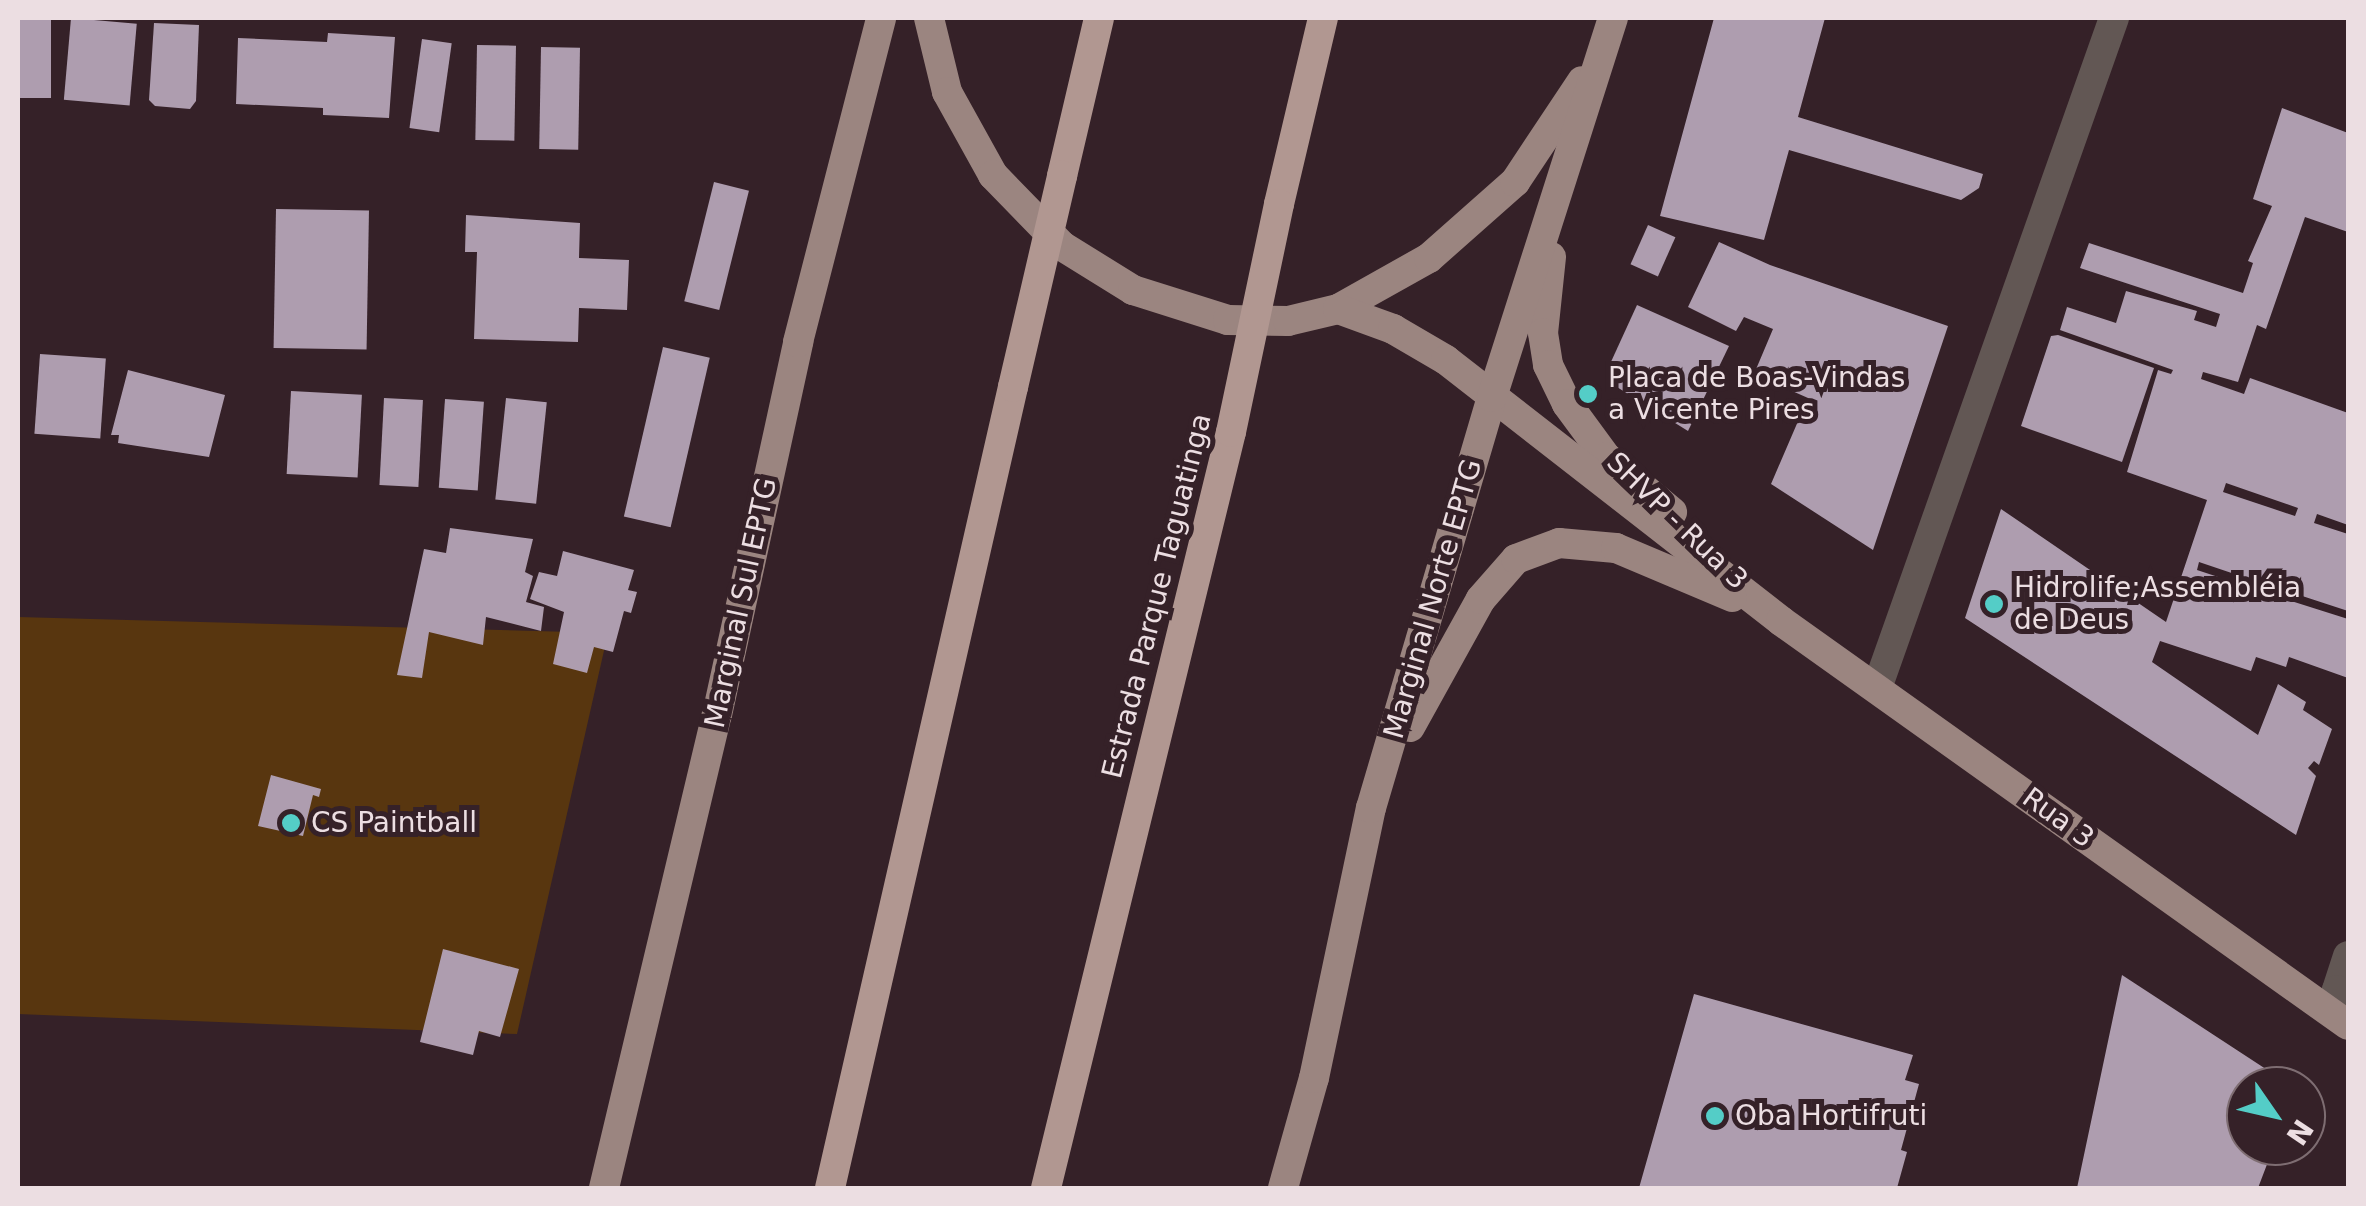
<!DOCTYPE html>
<html>
<head>
<meta charset="utf-8">
<style>
	body { margin:0 }
	#map { position:relative; width:2366px; height:1206px; overflow:hidden; background:#352128; font-family:"DejaVu Sans",sans-serif }
	div>[style] { position:absolute }
	[style*='--x'] { left:calc(var(--x)*1px); top:calc(var(--y)*1px); width:calc(var(--w)*1px); rotate:calc(var(--a)*1deg) }
	.green>* { inset:0; background:#58360f }
	.building>* { inset:0; background:#ae9daf; transform-origin:0 0 }
	.minor>* { height:30px; margin:-15px; padding:0 15px; transform-origin:15px; border-radius:15px; background:#625754 }
	.major>* { height:30px; margin:-15px; padding:0 15px; transform-origin:15px; border-radius:15px; background:#9b8580 }
	.highway>* { height:30px; margin:-15px; padding:0 15px; transform-origin:15px; border-radius:15px; background:#b19791 }
	.highway-bridge>* { height:30px; margin:-15px; padding:0 15px; transform-origin:15px; border-radius:15px; background:#b19791 }
	.dots>* { width:28px; height:28px; translate:-50% -50%; box-sizing:border-box; border:5px solid #352128; border-radius:50% }
	span { translate:-50% -50%; white-space:nowrap; text-align:center; line-height:1.15; -webkit-text-stroke:10px #352128; paint-order:stroke }
	.poi-label { font-size:28px; color:#ecdee2 }
	.left { translate:0 -50%; text-align:left }
	.street-label { font-size:28px; color:#ecdee2 }
	.frame { position:absolute; inset:0; border:20px solid #ecdee2; pointer-events:none }
	.north { position:absolute; left:2226px; top:1066px; width:100px; height:100px; box-sizing:border-box; background:#352128; border:2px solid #7e6d72; border-radius:50%; rotate:124deg; font-size:28px; font-weight:700; line-height:40px; text-align:center; color:#ecdee2 }
	.north::after { content:''; display:block; margin:auto; width:35px; height:45px; background:#54cdc7; clip-path:polygon(50% 0,100% 100%,50% 72%,0 100%) }
</style>
</head>
<body>
<div id="map">
	<div class="green">
		<i style="clip-path:polygon(18px 617px,608px 633px,517px 1034px,18px 1014px)"></i>
	</div>
	<div class="building">
		<i style="left:18px;top:18px;width:33px;height:80px"></i>
		<i style="left:71px;top:18px;width:66px;height:82px;rotate:5deg"></i>
		<i style="clip-path:polygon(1714px 18px,1825px 18px,1798px 117px,1983px 174px,1979px 188px,1961px 200px,1789px 150px,1764px 240px,1660px 216px)"></i>
		<i style="clip-path:polygon(154px 23px,199px 25px,196px 101px,190px 109px,155px 106px,149px 100px)"></i>
		<i style="clip-path:polygon(328px 33px,395px 37px,389px 118px,323px 115px,323px 108px,236px 104px,238px 38px,327px 42px)"></i>
		<i style="left:422px;top:39px;width:30px;height:90px;rotate:8deg"></i>
		<i style="left:477px;top:45px;width:39px;height:95px;rotate:1deg"></i>
		<i style="left:541px;top:47px;width:39px;height:102px;rotate:1deg"></i>
		<i style="clip-path:polygon(evenodd,2282px 108px,2348px 133px,2348px 232px,2305px 217px,2266px 329px,2257px 325px,2238px 382px,2203px 372px,2201px 379px,2244px 394px,2250px 378px,2348px 413px,2348px 525px,2317px 514px,2314px 523px,2348px 534px,2348px 611px,2290px 592px,2288px 600px,2348px 619px,2348px 678px,2289px 657px,2286px 667px,2256px 657px,2251px 671px,2160px 641px,2152px 662px,2258px 735px,2278px 684px,2306px 702px,2303px 710px,2332px 729px,2319px 765px,2314px 761px,2308px 768px,2316px 776px,2296px 835px,1965px 618px,2001px 509px,2166px 622px,2207px 500px,2127px 472px,2158px 370px,2171px 374px,2173px 370px,2060px 330px,2067px 307px,2116px 323px,2126px 291px,2197px 311px,2194px 320px,2216px 327px,2220px 314px,2080px 268px,2089px 243px,2243px 293px,2253px 263px,2248px 261px,2272px 206px,2253px 199px,2282px 108px,2226px 483px,2249px 491px,2298px 508px,2295px 516px,2223px 492px,2226px 483px,2282px 108px,2199px 562px,2273px 587px,2270px 594px,2197px 570px,2199px 562px)"></i>
		<i style="left:714px;top:182px;width:36px;height:123px;rotate:14deg"></i>
		<i style="left:276px;top:209px;width:93px;height:139px;rotate:1deg"></i>
		<i style="clip-path:polygon(466px 215px,580px 223px,579px 258px,629px 260px,627px 310px,579px 308px,578px 342px,474px 339px,477px 252px,465px 252px)"></i>
		<i style="left:1648px;top:225px;width:30px;height:43px;rotate:24deg"></i>
		<i style="clip-path:polygon(1719px 242px,1770px 265px,1948px 326px,1873px 550px,1771px 484px,1808px 398px,1754px 374px,1773px 329px,1744px 317px,1736px 331px,1688px 307px)"></i>
		<i style="clip-path:polygon(1637px 305px,1729px 346px,1688px 431px,1612px 384px,1610px 364px)"></i>
		<i style="clip-path:polygon(2058px 335px,2154px 368px,2122px 462px,2021px 426px,2051px 336px)"></i>
		<i style="left:663px;top:347px;width:48px;height:174px;rotate:13deg"></i>
		<i style="left:40px;top:354px;width:66px;height:80px;rotate:4deg"></i>
		<i style="clip-path:polygon(128px 370px,225px 395px,209px 457px,118px 443px,119px 435px,111px 435px)"></i>
		<i style="left:291px;top:391px;width:71px;height:83px;rotate:3deg"></i>
		<i style="left:384px;top:398px;width:39px;height:87px;rotate:3deg"></i>
		<i style="left:506px;top:398px;width:41px;height:102px;rotate:6deg"></i>
		<i style="left:445px;top:399px;width:39px;height:89px;rotate:4deg"></i>
		<i style="clip-path:polygon(450px 528px,533px 539px,525px 572px,533px 576px,526px 602px,544px 607px,541px 631px,486px 617px,483px 645px,429px 632px,422px 678px,397px 675px,424px 549px,446px 553px)"></i>
		<i style="clip-path:polygon(563px 551px,634px 570px,628px 590px,637px 592px,631px 613px,624px 611px,613px 652px,594px 647px,587px 673px,553px 664px,564px 612px,530px 599px,539px 572px,557px 576px)"></i>
		<i style="clip-path:polygon(271px 775px,321px 789px,319px 797px,313px 795px,303px 836px,258px 826px)"></i>
		<i style="clip-path:polygon(443px 949px,519px 969px,500px 1037px,479px 1031px,473px 1055px,420px 1042px)"></i>
		<i style="clip-path:polygon(2122px 975px,2292px 1086px,2246px 1086px,2246px 1146px,2274px 1146px,2258px 1188px,2077px 1188px)"></i>
		<i style="clip-path:polygon(1694px 994px,1913px 1055px,1905px 1080px,1919px 1084px,1901px 1150px,1907px 1152px,1897px 1188px,1639px 1188px)"></i>
	</div>
	<div class="minor">
		<i style="--x:1877;--y:688;--w:711;--a:-70.52"></i>
		<i style="--x:2348;--y:956;--w:36;--a:108"></i>
		<i style="--x:2337;--y:990;--w:26;--a:65"></i>
	</div>
	<div class="major">
		<i style="--x:929;--y:18;--w:76;--a:76.3"></i>
		<i style="--x:947;--y:92;--w:95;--a:61"></i>
		<i style="--x:993;--y:175;--w:99;--a:45.8"></i>
		<i style="--x:1062;--y:246;--w:84;--a:31.8"></i>
		<i style="--x:1133;--y:290;--w:100;--a:17.5"></i>
		<i style="--x:1228;--y:320;--w:60;--a:1"></i>
		<i style="--x:1288;--y:321;--w:51;--a:-13.5"></i>
		<i style="--x:1338;--y:309;--w:104;--a:-29.3"></i>
		<i style="--x:1429;--y:258;--w:115;--a:-41.5"></i>
		<i style="--x:1515;--y:182;--w:121;--a:-56.4"></i>
		<i style="--x:1551;--y:257;--w:76;--a:96"></i>
		<i style="--x:1543;--y:333;--w:32;--a:81"></i>
		<i style="--x:1548;--y:365;--w:43;--a:64"></i>
		<i style="--x:1567;--y:404;--w:66;--a:53.7"></i>
		<i style="--x:1606;--y:457;--w:86;--a:39.8"></i>
		<i style="--x:1338;--y:309;--w:59;--a:20"></i>
		<i style="--x:1393;--y:329;--w:61;--a:30.3"></i>
		<i style="--x:1446;--y:360;--w:425;--a:37.9"></i>
		<i style="--x:1781;--y:621;--w:696;--a:35.47"></i>
		<i style="--x:1410;--y:727;--w:146;--a:-61"></i>
		<i style="--x:1481;--y:599;--w:53;--a:-48.8"></i>
		<i style="--x:1516;--y:559;--w:46;--a:-20.4"></i>
		<i style="--x:1559;--y:543;--w:57;--a:5"></i>
		<i style="--x:1616;--y:548;--w:126;--a:22.9"></i>
		<i style="--x:604;--y:1188;--w:486;--a:-76.6"></i>
		<i style="--x:717;--y:715;--w:382;--a:-77.7"></i>
		<i style="--x:798;--y:342;--w:334;--a:-75.6"></i>
		<i style="--x:1283;--y:1188;--w:114;--a:-74.3"></i>
		<i style="--x:1314;--y:1078;--w:276;--a:-78.1"></i>
		<i style="--x:1371;--y:808;--w:428;--a:-73.6"></i>
		<i style="--x:1492;--y:397;--w:398;--a:-72.3"></i>
	</div>
	<div class="highway">
		<i style="--x:1062;--y:176;--w:162;--a:-76.8"></i>
		<i style="--x:1279;--y:204;--w:191;--a:-76.7"></i>
		<i style="--x:830;--y:1188;--w:822;--a:-77.13"></i>
		<i style="--x:1046;--y:1188;--w:778;--a:-76.25"></i>
	</div>
	<div class="highway-bridge">
		<i style="--x:1013;--y:387;--w:217;--a:-76.9"></i>
		<i style="--x:1231;--y:432;--w:233;--a:-78.1"></i>
	</div>
	<div class="dots">
		<i style="left:1588px;top:394px;background:#54cdc7"></i>
		<i style="left:1994px;top:604px;background:#54cdc7"></i>
		<i style="left:291px;top:823px;background:#54cdc7"></i>
		<i style="left:1715px;top:1116px;background:#54cdc7"></i>
	</div>
	<div class="poi-label">
		<span class="left" style="left:1608px;top:394px">Placa de Boas-Vindas<br>a Vicente Pires</span>
		<span class="left" style="left:2014px;top:604px">Hidrolife;Assembléia<br>de Deus</span>
		<span class="left" style="left:311px;top:823px">CS Paintball</span>
		<span class="left" style="left:1735px;top:1116px">Oba Hortifruti</span>
	</div>
	<div class="street-label">
		<span style="left:1677px;top:521px;rotate:44deg">SHVP - Rua 3</span>
		<span style="left:1157px;top:596px;rotate:-76deg">Estrada Parque Taguatinga</span>
		<span style="left:1433px;top:599px;rotate:-74deg">Marginal Norte EPTG</span>
		<span style="left:741px;top:603px;rotate:-78deg">Marginal Sul EPTG</span>
		<span style="left:2058px;top:818px;rotate:36deg">Rua 3</span>
	</div>
	<div class="frame"></div>
	<div class="north">N</div>
</div>
</body>
</html>
